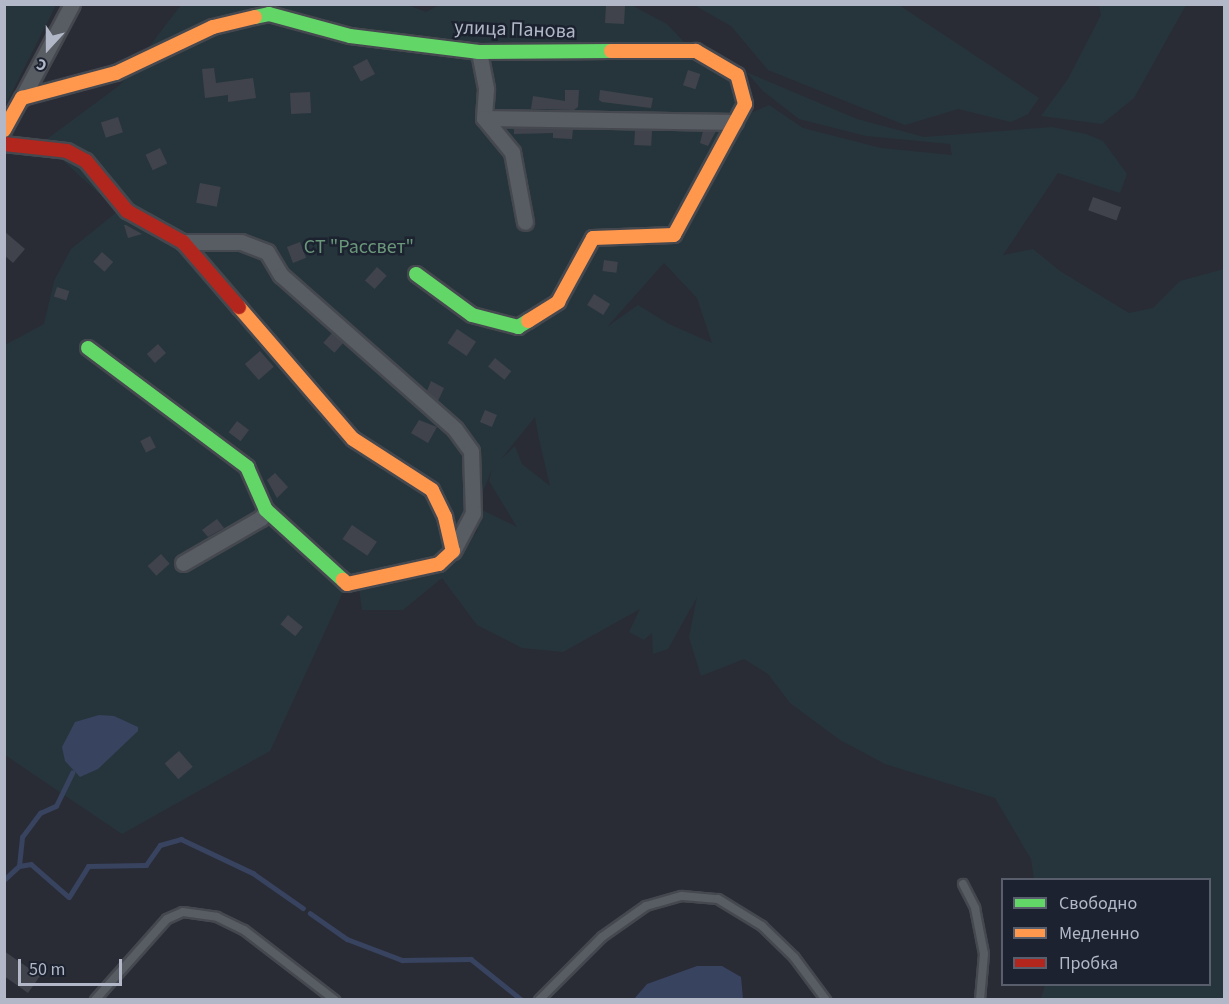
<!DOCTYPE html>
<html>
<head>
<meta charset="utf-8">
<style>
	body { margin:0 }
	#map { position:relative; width:1229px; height:1004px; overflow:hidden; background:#292c35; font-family:"Source Sans 3",sans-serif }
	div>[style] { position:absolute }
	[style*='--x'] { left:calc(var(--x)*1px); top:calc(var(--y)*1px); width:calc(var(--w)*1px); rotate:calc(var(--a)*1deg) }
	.green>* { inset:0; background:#26353b }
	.water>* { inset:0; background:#384360 }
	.stream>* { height:4.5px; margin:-2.25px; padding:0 2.25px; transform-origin:2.25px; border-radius:2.25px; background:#384360 }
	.building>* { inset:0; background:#40434c; transform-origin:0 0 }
	.roads { filter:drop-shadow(2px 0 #45484f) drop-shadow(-2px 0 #45484f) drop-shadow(0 2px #45484f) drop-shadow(0 -2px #45484f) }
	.lane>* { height:8px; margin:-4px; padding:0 4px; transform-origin:4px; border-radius:4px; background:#585c63 }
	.street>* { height:15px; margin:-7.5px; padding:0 7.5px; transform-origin:7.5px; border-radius:7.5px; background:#585c63 }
	.fast>* { height:14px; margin:-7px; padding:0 7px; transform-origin:7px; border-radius:7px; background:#63d668 }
	.slow>* { height:14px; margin:-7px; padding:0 7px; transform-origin:7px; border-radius:7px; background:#ff974d }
	.jam>* { height:14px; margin:-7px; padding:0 7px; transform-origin:7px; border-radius:7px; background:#b3261e }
	span { translate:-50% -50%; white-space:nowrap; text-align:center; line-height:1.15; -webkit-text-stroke:5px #1c2230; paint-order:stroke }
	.street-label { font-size:20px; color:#b2b8c7 }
	.park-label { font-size:20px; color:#6a977a }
	.frame { position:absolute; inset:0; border:6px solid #b2b8c7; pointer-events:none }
	.legend { position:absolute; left:1001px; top:878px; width:210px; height:108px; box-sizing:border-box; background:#1c2230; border:2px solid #585e6c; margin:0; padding:8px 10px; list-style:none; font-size:18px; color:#b2b8c7 }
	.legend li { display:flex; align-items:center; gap:12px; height:30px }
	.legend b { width:30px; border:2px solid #585e6c }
	.north { position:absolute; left:18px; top:18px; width:60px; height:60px; -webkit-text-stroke:4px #1c2230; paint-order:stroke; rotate:201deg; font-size:16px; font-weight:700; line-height:24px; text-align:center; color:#b2b8c7 }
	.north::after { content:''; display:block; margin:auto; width:21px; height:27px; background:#b2b8c7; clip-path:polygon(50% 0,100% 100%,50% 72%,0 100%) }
	.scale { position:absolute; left:18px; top:959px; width:104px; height:27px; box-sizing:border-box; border:3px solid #b2b8c7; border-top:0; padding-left:8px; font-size:18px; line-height:21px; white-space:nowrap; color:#b2b8c7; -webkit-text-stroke:4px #1c2230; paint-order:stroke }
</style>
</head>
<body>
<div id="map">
	<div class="green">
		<i style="clip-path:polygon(5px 4px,56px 5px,5px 106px,4px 5px)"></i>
		<i style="clip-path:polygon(evenodd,405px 4px,426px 12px,441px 4px,631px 5px,667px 24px,700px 59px,738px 87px,746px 115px,769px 105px,803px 128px,881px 148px,952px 155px,950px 144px,866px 136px,799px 119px,763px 91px,746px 72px,857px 119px,924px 137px,1052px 127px,1086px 134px,1103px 141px,1127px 174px,1120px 193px,1058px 173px,1003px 255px,1033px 249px,1060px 271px,1129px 313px,1153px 308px,1180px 281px,1224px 269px,1224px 999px,1041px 999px,1045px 985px,1210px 984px,1210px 880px,1034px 879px,1031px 859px,995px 798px,885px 764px,840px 740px,790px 703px,768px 674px,744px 659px,701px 676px,689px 637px,697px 597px,668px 649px,653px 654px,652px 633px,644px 640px,629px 632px,640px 609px,563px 652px,522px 648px,477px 625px,442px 578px,403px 610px,362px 610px,359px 589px,344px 590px,270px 751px,122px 834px,5px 755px,5px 345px,44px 324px,54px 281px,71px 249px,118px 211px,43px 142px,120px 85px,181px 5px,405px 4px,664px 263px,697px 298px,712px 343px,669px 324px,638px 305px,607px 327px,664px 263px,405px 4px,535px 417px,539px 439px,550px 486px,522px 464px,515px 446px,501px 459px,535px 417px,405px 4px,492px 469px,489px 481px,517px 527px,480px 509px,477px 532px,459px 550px,492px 469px)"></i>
		<i style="clip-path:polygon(694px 5px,899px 5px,1039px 98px,1028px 114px,1011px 122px,958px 109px,905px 125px,768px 70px,731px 26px)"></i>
		<i style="clip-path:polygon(1099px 5px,1186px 5px,1134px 98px,1102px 124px,1041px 116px,1068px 79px,1101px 15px)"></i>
	</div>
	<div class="water">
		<i style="clip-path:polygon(99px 715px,114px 716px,138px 727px,138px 731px,98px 769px,80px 777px,65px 761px,62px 747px,75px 722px)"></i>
		<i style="clip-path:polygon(697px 966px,722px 966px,741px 977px,743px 999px,634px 999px,647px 984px)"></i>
	</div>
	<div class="stream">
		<i style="--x:19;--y:866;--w:29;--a:-84"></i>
		<i style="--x:22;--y:837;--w:30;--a:-53"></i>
		<i style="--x:40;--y:813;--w:17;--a:-24"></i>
		<i style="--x:56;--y:806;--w:37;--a:-64"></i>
		<i style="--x:5;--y:879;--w:19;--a:-43"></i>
		<i style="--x:19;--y:866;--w:12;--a:-9"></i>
		<i style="--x:31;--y:864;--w:50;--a:41"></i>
		<i style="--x:69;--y:897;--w:36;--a:-58"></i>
		<i style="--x:88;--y:866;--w:58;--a:-1"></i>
		<i style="--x:146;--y:865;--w:24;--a:-55"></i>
		<i style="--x:160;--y:845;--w:22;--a:-16"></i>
		<i style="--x:181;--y:839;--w:80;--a:25.3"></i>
		<i style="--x:253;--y:873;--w:61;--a:35"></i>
		<i style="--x:310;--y:913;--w:45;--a:35.1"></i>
		<i style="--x:347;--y:939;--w:59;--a:20.9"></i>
		<i style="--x:402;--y:960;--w:69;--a:-0.8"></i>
		<i style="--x:471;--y:959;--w:65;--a:38.8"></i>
	</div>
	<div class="building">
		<i style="left:606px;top:5px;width:19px;height:18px;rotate:3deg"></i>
		<i style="left:367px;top:59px;width:17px;height:16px;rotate:62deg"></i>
		<i style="clip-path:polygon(214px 68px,216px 83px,253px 78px,256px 98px,228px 102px,228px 95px,205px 98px,202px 69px)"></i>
		<i style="left:688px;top:70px;width:13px;height:16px;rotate:18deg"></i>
		<i style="clip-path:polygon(565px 90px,579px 90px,578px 107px,574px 110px,531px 109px,533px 96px,565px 101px)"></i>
		<i style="clip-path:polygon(600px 90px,653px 98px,651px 108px,602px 102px,599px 100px)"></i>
		<i style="left:310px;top:92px;width:21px;height:20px;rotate:87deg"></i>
		<i style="left:118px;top:117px;width:16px;height:18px;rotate:72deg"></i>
		<i style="clip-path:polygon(514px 128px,573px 129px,572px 139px,553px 138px,553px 133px,514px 134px)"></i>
		<i style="left:635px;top:130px;width:17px;height:15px;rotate:3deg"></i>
		<i style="clip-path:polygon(703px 131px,716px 131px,708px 146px,700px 143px)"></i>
		<i style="left:160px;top:148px;width:17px;height:16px;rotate:65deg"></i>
		<i style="left:200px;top:183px;width:21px;height:20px;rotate:11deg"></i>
		<i style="left:1093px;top:197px;width:30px;height:14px;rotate:20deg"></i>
		<i style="clip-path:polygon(124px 225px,126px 225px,142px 234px,128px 238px)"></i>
		<i style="clip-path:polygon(4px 231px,25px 249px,13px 263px,4px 255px)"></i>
		<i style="left:300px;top:242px;width:17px;height:14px;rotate:69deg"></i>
		<i style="left:102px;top:252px;width:15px;height:13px;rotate:42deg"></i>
		<i style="left:604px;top:260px;width:14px;height:11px;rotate:8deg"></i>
		<i style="left:377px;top:267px;width:13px;height:18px;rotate:42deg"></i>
		<i style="left:57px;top:287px;width:13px;height:10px;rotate:18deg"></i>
		<i style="left:594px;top:294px;width:19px;height:13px;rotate:32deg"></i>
		<i style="left:457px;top:329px;width:23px;height:17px;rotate:34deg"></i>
		<i style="left:332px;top:333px;width:15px;height:13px;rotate:42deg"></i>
		<i style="left:158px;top:344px;width:12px;height:15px;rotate:48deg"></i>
		<i style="left:260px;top:351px;width:21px;height:20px;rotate:49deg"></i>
		<i style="left:495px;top:358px;width:21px;height:11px;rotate:39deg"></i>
		<i style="clip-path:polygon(431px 381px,444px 388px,438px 401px,427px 391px)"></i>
		<i style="left:485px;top:410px;width:13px;height:13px;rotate:23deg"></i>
		<i style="clip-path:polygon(419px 420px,437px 427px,428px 443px,411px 433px)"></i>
		<i style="left:237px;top:421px;width:15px;height:14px;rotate:37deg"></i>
		<i style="left:150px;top:436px;width:13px;height:11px;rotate:63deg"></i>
		<i style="clip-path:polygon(275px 473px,288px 487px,277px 498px,267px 480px)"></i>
		<i style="clip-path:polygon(217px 519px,224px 528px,208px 537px,202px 530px)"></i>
		<i style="left:352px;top:525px;width:30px;height:17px;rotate:34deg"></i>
		<i style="left:161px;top:554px;width:13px;height:18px;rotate:48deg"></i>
		<i style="left:288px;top:615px;width:19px;height:12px;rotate:39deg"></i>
		<i style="left:179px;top:751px;width:21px;height:19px;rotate:49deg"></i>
		<i style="clip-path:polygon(4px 951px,40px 976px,28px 993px,4px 976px)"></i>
	</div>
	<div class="roads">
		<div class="lane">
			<i style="--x:963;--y:884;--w:27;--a:63"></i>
			<i style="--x:975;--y:908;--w:47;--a:78.9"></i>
			<i style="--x:984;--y:954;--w:46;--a:95"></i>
			<i style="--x:95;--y:1000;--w:108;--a:-48.4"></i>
			<i style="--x:167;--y:919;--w:17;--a:-24"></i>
			<i style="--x:183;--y:912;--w:34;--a:8"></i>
			<i style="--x:217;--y:917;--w:30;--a:26"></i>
			<i style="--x:244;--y:930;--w:115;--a:37.6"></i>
			<i style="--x:539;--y:1000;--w:89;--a:-45"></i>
			<i style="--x:602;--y:937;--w:54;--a:-35.2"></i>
			<i style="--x:646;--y:906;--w:37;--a:-16"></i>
			<i style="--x:682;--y:896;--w:36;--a:5"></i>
			<i style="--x:718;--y:899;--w:52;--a:31.5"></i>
			<i style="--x:762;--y:926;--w:45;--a:44.1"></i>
			<i style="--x:794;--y:957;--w:54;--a:53.3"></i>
		</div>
		<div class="street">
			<i style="--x:479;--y:52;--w:38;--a:79"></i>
			<i style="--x:486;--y:89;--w:29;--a:94"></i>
			<i style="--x:484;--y:118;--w:251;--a:0.9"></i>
			<i style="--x:22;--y:98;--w:106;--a:-62"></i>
			<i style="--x:484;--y:118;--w:44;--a:50.5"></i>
			<i style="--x:512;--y:152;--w:71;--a:79.5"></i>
			<i style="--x:183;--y:242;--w:58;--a:0"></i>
			<i style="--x:241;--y:242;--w:28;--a:21"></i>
			<i style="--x:267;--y:252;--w:27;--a:59"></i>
			<i style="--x:281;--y:275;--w:232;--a:41.5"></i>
			<i style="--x:455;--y:429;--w:27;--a:54"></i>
			<i style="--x:471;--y:451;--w:62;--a:88.2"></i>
			<i style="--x:473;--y:513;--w:43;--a:117.8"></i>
			<i style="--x:183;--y:563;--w:90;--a:-30"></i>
			<i style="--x:261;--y:518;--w:9;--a:-58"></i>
		</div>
		<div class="fast">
			<i style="--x:255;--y:17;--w:14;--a:-12"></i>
			<i style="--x:269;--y:14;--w:84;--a:15.2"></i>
			<i style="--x:350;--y:36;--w:130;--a:7.1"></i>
			<i style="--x:479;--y:52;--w:132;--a:-0.4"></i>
			<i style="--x:416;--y:274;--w:69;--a:36.2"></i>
			<i style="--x:472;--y:315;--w:48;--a:14.6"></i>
			<i style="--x:518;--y:327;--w:12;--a:-31"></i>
			<i style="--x:88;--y:348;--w:199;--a:36.8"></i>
			<i style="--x:247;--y:467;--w:47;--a:66.2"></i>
			<i style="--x:266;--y:510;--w:104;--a:42.3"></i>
		</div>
		<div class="slow">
			<i style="--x:4;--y:130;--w:37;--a:-61"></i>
			<i style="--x:22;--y:98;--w:97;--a:-14.9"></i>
			<i style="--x:116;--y:73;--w:107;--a:-25.4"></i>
			<i style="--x:213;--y:27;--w:43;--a:-13.4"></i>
			<i style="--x:239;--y:307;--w:174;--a:49.2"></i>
			<i style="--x:353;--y:439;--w:94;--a:32.8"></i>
			<i style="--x:432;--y:490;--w:30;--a:64"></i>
			<i style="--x:445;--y:517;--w:35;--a:77"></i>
			<i style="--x:453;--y:551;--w:19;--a:137"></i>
			<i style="--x:439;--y:564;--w:94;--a:167.7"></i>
			<i style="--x:347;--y:584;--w:6;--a:-135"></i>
			<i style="--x:528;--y:321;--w:36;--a:-32"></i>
			<i style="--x:558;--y:302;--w:73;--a:-61.3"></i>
			<i style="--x:593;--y:238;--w:81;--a:-2.1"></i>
			<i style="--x:674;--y:235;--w:149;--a:-61.5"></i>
			<i style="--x:745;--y:104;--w:30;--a:-105"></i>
			<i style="--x:737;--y:75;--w:48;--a:-149.7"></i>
			<i style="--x:696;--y:51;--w:85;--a:180"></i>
		</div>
		<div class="jam">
			<i style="--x:4;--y:144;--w:63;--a:6.3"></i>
			<i style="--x:67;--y:151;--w:21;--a:28"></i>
			<i style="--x:86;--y:161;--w:65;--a:50.6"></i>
			<i style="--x:127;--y:211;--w:64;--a:29"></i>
			<i style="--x:183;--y:242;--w:86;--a:49.3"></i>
		</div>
	</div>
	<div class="street-label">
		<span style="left:515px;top:30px;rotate:2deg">улица Панова</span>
	</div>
	<div class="park-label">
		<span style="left:359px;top:247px">СТ "Рассвет"</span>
	</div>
	<div class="frame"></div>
	<ul class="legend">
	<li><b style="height:8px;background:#63d668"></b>Свободно</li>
	<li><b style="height:8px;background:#ff974d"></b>Медленно</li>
	<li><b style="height:8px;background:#b3261e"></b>Пробка</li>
	</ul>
	<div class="north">С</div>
	<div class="scale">50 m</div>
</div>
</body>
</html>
